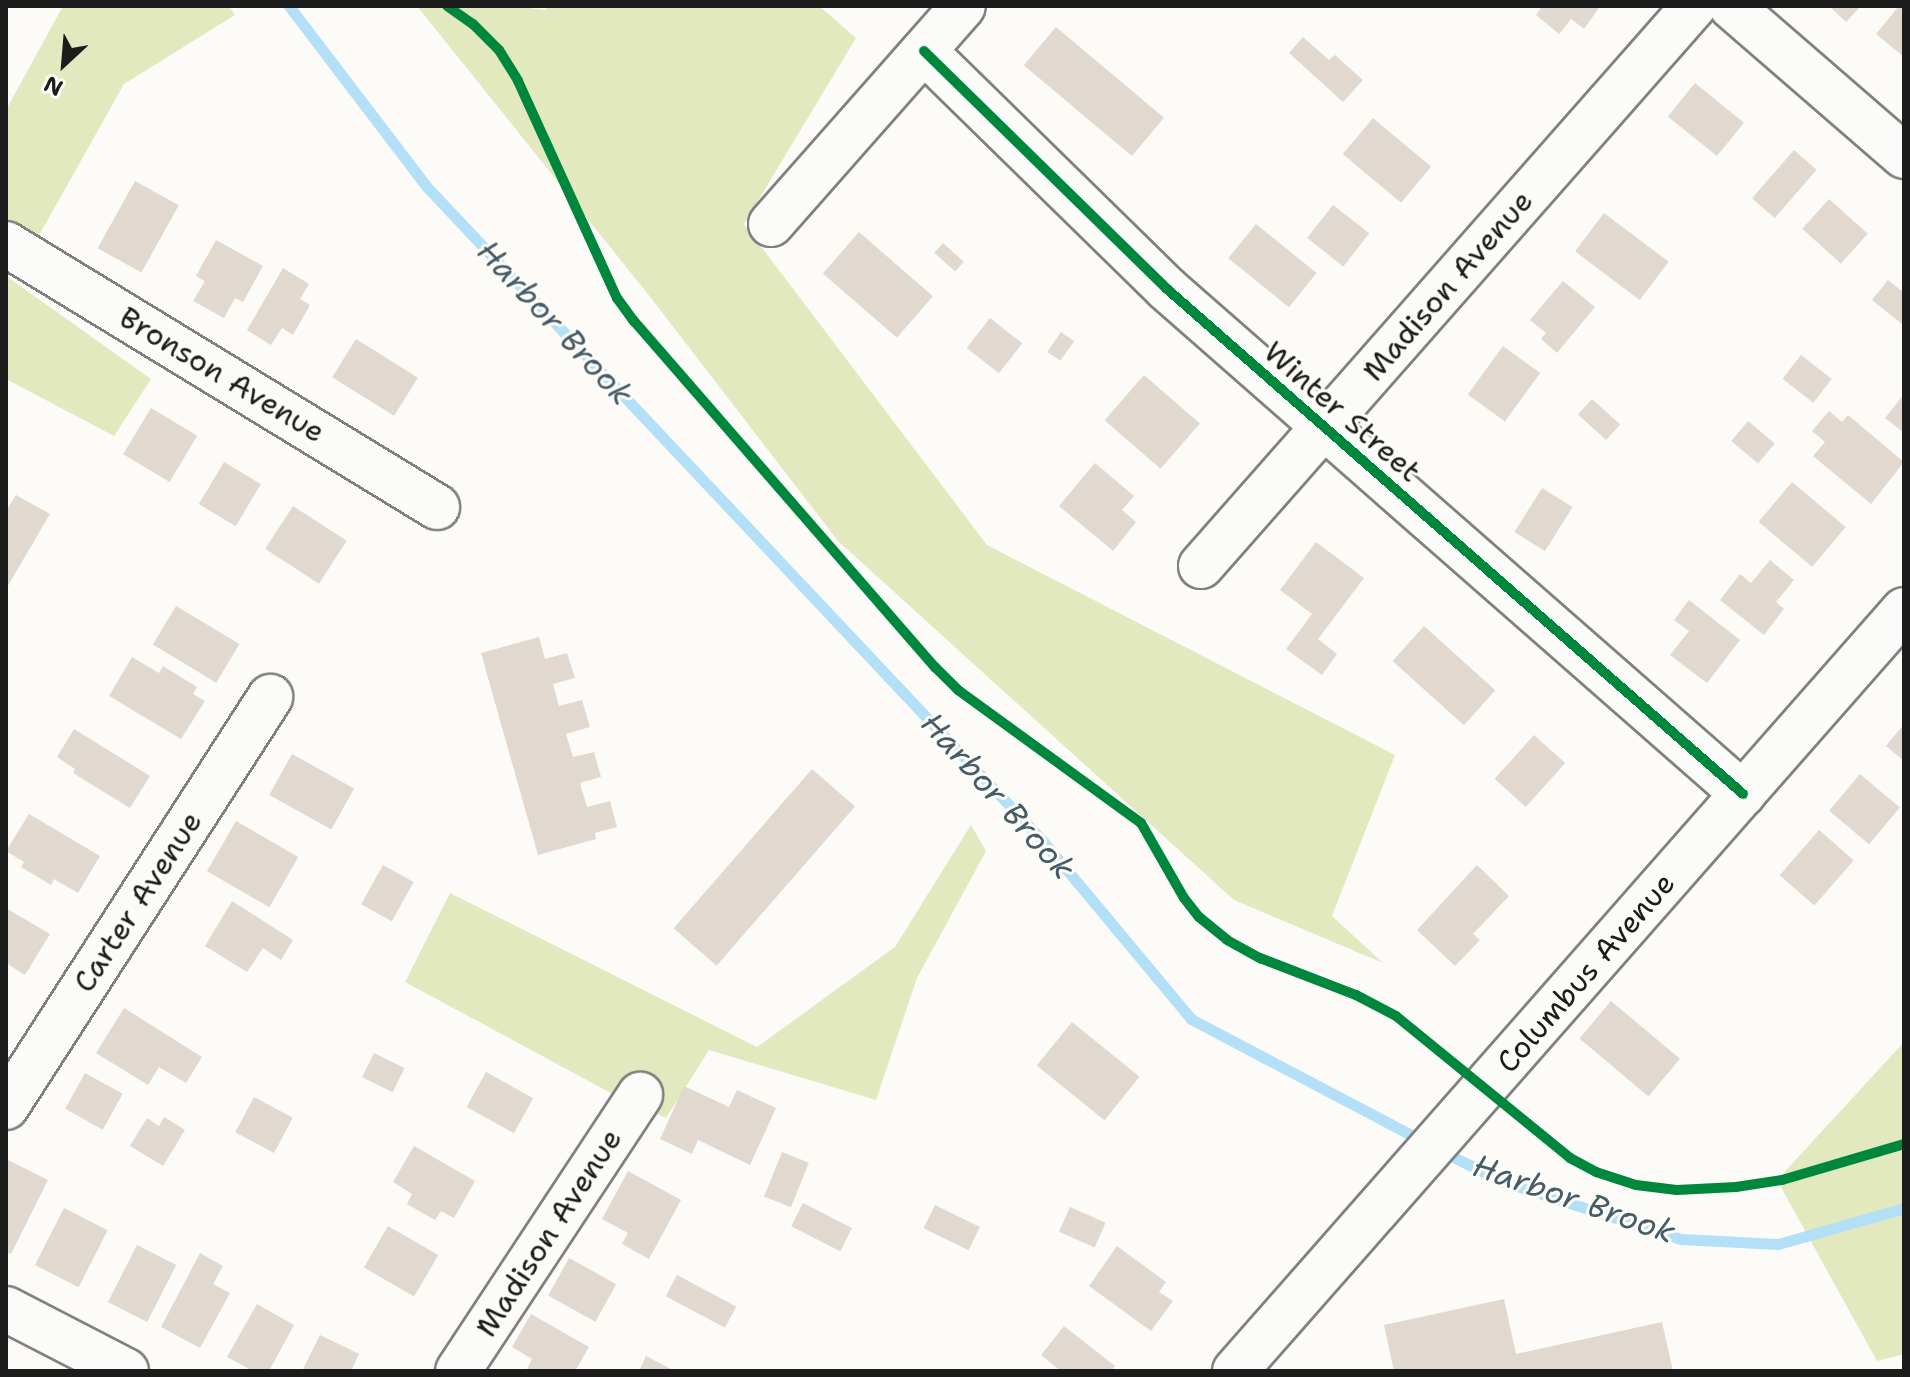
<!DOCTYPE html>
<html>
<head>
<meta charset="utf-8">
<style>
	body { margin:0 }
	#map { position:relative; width:1910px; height:1377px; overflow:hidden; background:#fcfbf8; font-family:"Shantell Sans",sans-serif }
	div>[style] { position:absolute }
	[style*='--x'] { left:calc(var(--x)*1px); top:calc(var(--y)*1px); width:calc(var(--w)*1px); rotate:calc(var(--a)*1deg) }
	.green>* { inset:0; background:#e2e9be }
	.stream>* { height:11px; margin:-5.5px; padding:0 5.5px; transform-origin:5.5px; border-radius:5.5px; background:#b3e0f6 }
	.building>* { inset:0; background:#e1d8d0; transform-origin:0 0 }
	.roads { filter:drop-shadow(2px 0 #81807f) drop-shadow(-2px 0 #81807f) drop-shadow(0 2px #81807f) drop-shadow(0 -2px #81807f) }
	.minor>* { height:44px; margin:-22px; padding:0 22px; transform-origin:22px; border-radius:22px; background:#fbfbf9 }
	.cycleway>* { height:10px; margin:-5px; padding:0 5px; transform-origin:5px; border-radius:5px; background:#00873e }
	span { translate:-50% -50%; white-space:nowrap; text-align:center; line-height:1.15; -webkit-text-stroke:6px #fdfcf7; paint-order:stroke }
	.street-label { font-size:30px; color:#1c1c1c }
	.water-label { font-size:32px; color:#465c68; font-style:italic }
	.frame { position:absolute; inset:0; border:8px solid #1c1c1c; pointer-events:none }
	.north { position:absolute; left:24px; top:24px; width:80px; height:80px; -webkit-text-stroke:6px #fdfcf7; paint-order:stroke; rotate:206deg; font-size:22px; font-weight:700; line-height:32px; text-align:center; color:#1c1c1c }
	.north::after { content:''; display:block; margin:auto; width:28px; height:36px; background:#1c1c1c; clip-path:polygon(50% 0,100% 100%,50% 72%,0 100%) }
</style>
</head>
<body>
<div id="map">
	<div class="green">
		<i style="clip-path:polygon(63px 6px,229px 6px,235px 15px,124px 84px,37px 239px,6px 219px,6px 110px)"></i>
		<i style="clip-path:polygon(417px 6px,512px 6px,546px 10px,547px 6px,819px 6px,856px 38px,744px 224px,987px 545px,1395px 755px,1332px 916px,1383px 963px,1234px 900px,838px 541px,651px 298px)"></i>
		<i style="clip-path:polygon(6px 276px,151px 379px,114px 436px,6px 379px)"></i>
		<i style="clip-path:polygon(971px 825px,986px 851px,917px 978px,876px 1100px,709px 1050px,666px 1118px,609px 1092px,405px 982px,450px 893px,757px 1047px,895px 947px)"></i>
		<i style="clip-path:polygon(1904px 1042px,1904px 1354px,1877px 1361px,1777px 1180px)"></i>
	</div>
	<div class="stream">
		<i style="--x:289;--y:6;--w:228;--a:52.7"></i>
		<i style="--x:427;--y:187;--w:897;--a:46.72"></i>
		<i style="--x:1042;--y:840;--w:233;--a:50.2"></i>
		<i style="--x:1191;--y:1019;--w:261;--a:27.8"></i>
		<i style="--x:1441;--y:1151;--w:68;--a:26.2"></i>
		<i style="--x:1502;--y:1181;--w:188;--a:18"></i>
		<i style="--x:1681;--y:1239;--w:97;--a:3"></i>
		<i style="--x:1778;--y:1244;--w:131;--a:-15.9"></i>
	</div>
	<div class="building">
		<i style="clip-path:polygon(1542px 6px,1596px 6px,1599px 8px,1584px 29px,1571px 19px,1559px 34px,1536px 15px)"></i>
		<i style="clip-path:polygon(1829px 6px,1861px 6px,1846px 22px)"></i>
		<i style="clip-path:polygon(1899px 6px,1904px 6px,1904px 57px,1876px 34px)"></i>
		<i style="left:1056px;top:27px;width:141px;height:50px;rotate:40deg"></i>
		<i style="clip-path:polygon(1303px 37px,1329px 60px,1335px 55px,1363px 80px,1343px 102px,1289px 53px)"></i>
		<i style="left:1695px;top:83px;width:63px;height:43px;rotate:39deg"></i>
		<i style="left:1373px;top:118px;width:76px;height:47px;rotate:40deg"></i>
		<i style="left:1794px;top:150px;width:30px;height:64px;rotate:41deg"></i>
		<i style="left:135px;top:181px;width:50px;height:77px;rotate:29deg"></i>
		<i style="left:1829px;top:199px;width:52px;height:40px;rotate:42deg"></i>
		<i style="left:1333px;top:205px;width:46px;height:42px;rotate:38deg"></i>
		<i style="left:1604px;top:213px;width:81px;height:48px;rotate:37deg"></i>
		<i style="left:1256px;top:224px;width:78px;height:44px;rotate:39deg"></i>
		<i style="left:859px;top:232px;width:98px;height:55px;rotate:41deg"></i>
		<i style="clip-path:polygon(216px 240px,263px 266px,243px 302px,235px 298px,224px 318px,193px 301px,205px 281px,196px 276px)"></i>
		<i style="left:943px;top:243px;width:28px;height:13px;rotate:42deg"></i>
		<i style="clip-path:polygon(283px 268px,309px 284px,300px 299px,310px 305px,293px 335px,282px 328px,271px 345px,247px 330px)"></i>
		<i style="clip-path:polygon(1888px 280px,1904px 293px,1902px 324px,1872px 300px)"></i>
		<i style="clip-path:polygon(1563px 281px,1595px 307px,1557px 353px,1541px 339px,1546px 333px,1530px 320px)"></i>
		<i style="left:990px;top:318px;width:41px;height:38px;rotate:38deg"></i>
		<i style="left:1061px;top:332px;width:16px;height:24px;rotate:35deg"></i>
		<i style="left:356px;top:339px;width:73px;height:45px;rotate:32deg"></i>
		<i style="left:1503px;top:346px;width:46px;height:60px;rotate:36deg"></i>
		<i style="left:1801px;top:355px;width:39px;height:30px;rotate:38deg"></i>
		<i style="left:1144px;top:375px;width:74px;height:60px;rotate:41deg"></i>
		<i style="clip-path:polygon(1904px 394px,1904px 433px,1885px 418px)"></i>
		<i style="left:1592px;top:399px;width:38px;height:21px;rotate:42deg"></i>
		<i style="left:151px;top:408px;width:54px;height:54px;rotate:31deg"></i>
		<i style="clip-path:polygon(1829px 411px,1842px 422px,1848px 415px,1904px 462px,1871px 504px,1813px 456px,1825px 442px,1812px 431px)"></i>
		<i style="left:1748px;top:421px;width:35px;height:26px;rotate:40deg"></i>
		<i style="left:224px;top:462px;width:43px;height:49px;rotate:31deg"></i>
		<i style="clip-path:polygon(1095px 463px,1134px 496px,1122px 510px,1136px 522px,1113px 551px,1059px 506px)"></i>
		<i style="left:1792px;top:482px;width:70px;height:52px;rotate:40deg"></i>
		<i style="left:1542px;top:488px;width:36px;height:52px;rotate:32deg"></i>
		<i style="clip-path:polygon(16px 495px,50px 514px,6px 589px,6px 511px)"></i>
		<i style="left:293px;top:506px;width:64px;height:51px;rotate:33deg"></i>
		<i style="clip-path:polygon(1316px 542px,1364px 578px,1318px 639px,1337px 654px,1322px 675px,1286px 649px,1312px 614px,1280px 590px)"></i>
		<i style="clip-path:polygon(1770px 560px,1794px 580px,1776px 602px,1784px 609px,1764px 635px,1720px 600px,1740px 574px,1751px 583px)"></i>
		<i style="clip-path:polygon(1689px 600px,1740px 640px,1707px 683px,1670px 655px,1689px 631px,1674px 620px)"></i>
		<i style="left:176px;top:606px;width:74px;height:45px;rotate:31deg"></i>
		<i style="left:1424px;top:626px;width:96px;height:47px;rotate:42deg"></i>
		<i style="clip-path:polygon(539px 637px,545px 659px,567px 653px,575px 678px,553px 684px,559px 706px,582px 700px,590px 727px,566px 734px,573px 757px,594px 752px,601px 777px,580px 783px,587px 807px,610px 801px,617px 827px,595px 833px,596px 839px,538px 855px,481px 653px)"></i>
		<i style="clip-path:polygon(132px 657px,159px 673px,163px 666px,197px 687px,193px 694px,205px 701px,181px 739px,109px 696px)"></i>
		<i style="clip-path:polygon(1904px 724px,1904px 761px,1886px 746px)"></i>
		<i style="clip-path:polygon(74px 729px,150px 776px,130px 808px,73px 773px,75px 769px,57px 757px)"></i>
		<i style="left:1534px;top:735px;width:42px;height:59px;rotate:42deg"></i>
		<i style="left:292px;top:754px;width:71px;height:47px;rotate:29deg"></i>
		<i style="left:812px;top:769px;width:57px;height:211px;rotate:41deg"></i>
		<i style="left:1860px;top:774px;width:52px;height:48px;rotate:40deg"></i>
		<i style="clip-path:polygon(29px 814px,100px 856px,78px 893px,54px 879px,51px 885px,21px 867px,24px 862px,6px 851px)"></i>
		<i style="left:236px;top:821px;width:72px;height:58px;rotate:30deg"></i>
		<i style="left:1819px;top:830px;width:46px;height:60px;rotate:41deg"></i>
		<i style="left:383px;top:865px;width:35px;height:45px;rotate:29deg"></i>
		<i style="clip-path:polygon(1477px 865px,1509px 896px,1473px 934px,1480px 940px,1455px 966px,1417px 930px)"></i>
		<i style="clip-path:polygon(232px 901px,293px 940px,281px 960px,263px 948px,247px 972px,205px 946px)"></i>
		<i style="clip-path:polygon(6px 908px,50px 934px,25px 975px,6px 963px)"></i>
		<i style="left:1611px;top:1001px;width:90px;height:49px;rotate:40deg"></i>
		<i style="clip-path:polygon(124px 1008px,202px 1057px,186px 1083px,159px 1067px,148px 1085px,96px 1053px)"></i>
		<i style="left:1072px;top:1022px;width:87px;height:56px;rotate:39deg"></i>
		<i style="left:374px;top:1053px;width:34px;height:27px;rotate:26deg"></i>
		<i style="left:486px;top:1072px;width:54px;height:40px;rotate:29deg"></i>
		<i style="left:85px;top:1073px;width:43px;height:41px;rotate:29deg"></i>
		<i style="clip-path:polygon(684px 1086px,729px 1107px,737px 1090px,776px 1108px,750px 1165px,698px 1140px,692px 1154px,660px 1139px)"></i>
		<i style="left:254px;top:1097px;width:44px;height:40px;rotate:28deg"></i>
		<i style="clip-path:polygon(164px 1117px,185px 1130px,163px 1166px,130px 1146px,147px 1118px,159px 1126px)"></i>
		<i style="clip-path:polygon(414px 1146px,475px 1181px,454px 1218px,441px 1211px,435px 1220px,407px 1204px,412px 1194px,393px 1182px)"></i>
		<i style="left:782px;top:1152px;width:29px;height:48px;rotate:22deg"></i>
		<i style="clip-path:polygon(6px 1159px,48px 1180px,11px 1254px,6px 1252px)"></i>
		<i style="clip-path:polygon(628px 1171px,681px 1200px,649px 1259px,622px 1244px,628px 1233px,602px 1219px)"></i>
		<i style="left:803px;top:1203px;width:55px;height:26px;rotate:27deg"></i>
		<i style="left:935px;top:1205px;width:50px;height:26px;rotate:26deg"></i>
		<i style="left:1070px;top:1207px;width:39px;height:27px;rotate:24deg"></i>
		<i style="left:64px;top:1208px;width:49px;height:64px;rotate:27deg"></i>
		<i style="left:388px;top:1226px;width:58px;height:48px;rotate:30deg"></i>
		<i style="left:137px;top:1245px;width:44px;height:64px;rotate:27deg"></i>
		<i style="clip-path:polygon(1117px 1246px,1166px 1282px,1159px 1292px,1173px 1301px,1151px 1331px,1089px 1286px)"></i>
		<i style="clip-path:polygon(200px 1253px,223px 1266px,213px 1284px,230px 1293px,200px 1348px,161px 1327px)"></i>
		<i style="left:569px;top:1258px;width:54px;height:43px;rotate:29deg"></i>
		<i style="left:677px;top:1275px;width:67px;height:24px;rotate:28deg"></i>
		<i style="clip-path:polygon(1504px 1299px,1516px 1354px,1662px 1322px,1673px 1371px,1394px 1371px,1384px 1325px)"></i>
		<i style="clip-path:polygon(257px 1304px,294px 1325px,269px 1371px,253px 1371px,227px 1357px)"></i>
		<i style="clip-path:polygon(531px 1314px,589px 1347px,575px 1371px,526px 1371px,532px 1359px,512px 1347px)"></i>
		<i style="clip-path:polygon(1064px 1326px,1115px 1366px,1111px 1371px,1061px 1371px,1041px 1355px)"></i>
		<i style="clip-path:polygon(320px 1335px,359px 1354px,351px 1371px,302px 1371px)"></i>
		<i style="clip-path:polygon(646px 1356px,675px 1371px,639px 1371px)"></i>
	</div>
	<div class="roads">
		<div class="minor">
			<i style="--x:1731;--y:6;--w:229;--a:40.9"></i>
			<i style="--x:924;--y:51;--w:340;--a:44.4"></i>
			<i style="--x:1167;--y:289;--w:766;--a:41.24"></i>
			<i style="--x:771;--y:224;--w:290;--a:-48.6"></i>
			<i style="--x:6;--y:244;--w:505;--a:31.39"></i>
			<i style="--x:1201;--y:566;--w:746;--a:-48.64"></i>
			<i style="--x:6;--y:1107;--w:488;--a:-57.2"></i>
			<i style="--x:6;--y:1309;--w:135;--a:27.3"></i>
			<i style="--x:458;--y:1371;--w:331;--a:-56.6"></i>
			<i style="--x:1235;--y:1371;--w:1013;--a:-48.68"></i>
		</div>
	</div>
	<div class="cycleway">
		<i style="--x:447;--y:6;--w:32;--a:35"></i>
		<i style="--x:473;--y:24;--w:37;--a:45"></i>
		<i style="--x:499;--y:50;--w:36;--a:58"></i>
		<i style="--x:518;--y:81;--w:239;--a:65.5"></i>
		<i style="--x:617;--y:298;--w:29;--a:54"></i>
		<i style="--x:634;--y:321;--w:459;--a:49"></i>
		<i style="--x:935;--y:667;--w:33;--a:45"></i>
		<i style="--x:958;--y:690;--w:226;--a:36"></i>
		<i style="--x:1141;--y:823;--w:86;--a:60.2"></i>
		<i style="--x:1184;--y:898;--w:24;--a:52"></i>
		<i style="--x:1199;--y:917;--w:36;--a:39"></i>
		<i style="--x:1227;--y:940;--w:38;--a:29"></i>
		<i style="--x:1260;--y:958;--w:103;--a:21.1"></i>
		<i style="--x:1356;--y:995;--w:45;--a:27.7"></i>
		<i style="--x:1396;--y:1016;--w:225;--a:39.2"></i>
		<i style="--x:1570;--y:1158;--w:30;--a:28"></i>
		<i style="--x:1596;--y:1172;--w:42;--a:18"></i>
		<i style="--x:1636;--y:1185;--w:41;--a:7"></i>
		<i style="--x:1677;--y:1190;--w:59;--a:-2.9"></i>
		<i style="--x:1736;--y:1187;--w:47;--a:-8.7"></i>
		<i style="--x:1782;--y:1180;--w:127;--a:-16.4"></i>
		<i style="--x:924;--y:51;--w:340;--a:44.4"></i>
		<i style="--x:1167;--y:289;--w:766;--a:41.24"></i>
	</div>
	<div class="street-label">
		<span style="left:1448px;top:286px;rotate:-49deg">Madison Avenue</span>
		<span style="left:222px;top:375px;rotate:31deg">Bronson Avenue</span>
		<span style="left:1342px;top:412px;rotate:41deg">Winter Street</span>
		<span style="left:138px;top:902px;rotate:-57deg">Carter Avenue</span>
		<span style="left:1586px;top:973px;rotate:-49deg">Columbus Avenue</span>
		<span style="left:549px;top:1233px;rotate:-57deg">Madison Avenue</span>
	</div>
	<div class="water-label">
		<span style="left:555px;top:323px;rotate:47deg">Harbor Brook</span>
		<span style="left:998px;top:796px;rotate:48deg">Harbor Brook</span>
		<span style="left:1574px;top:1199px;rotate:19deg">Harbor Brook</span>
	</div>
	<div class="frame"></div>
	<div class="north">N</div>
</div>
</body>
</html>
